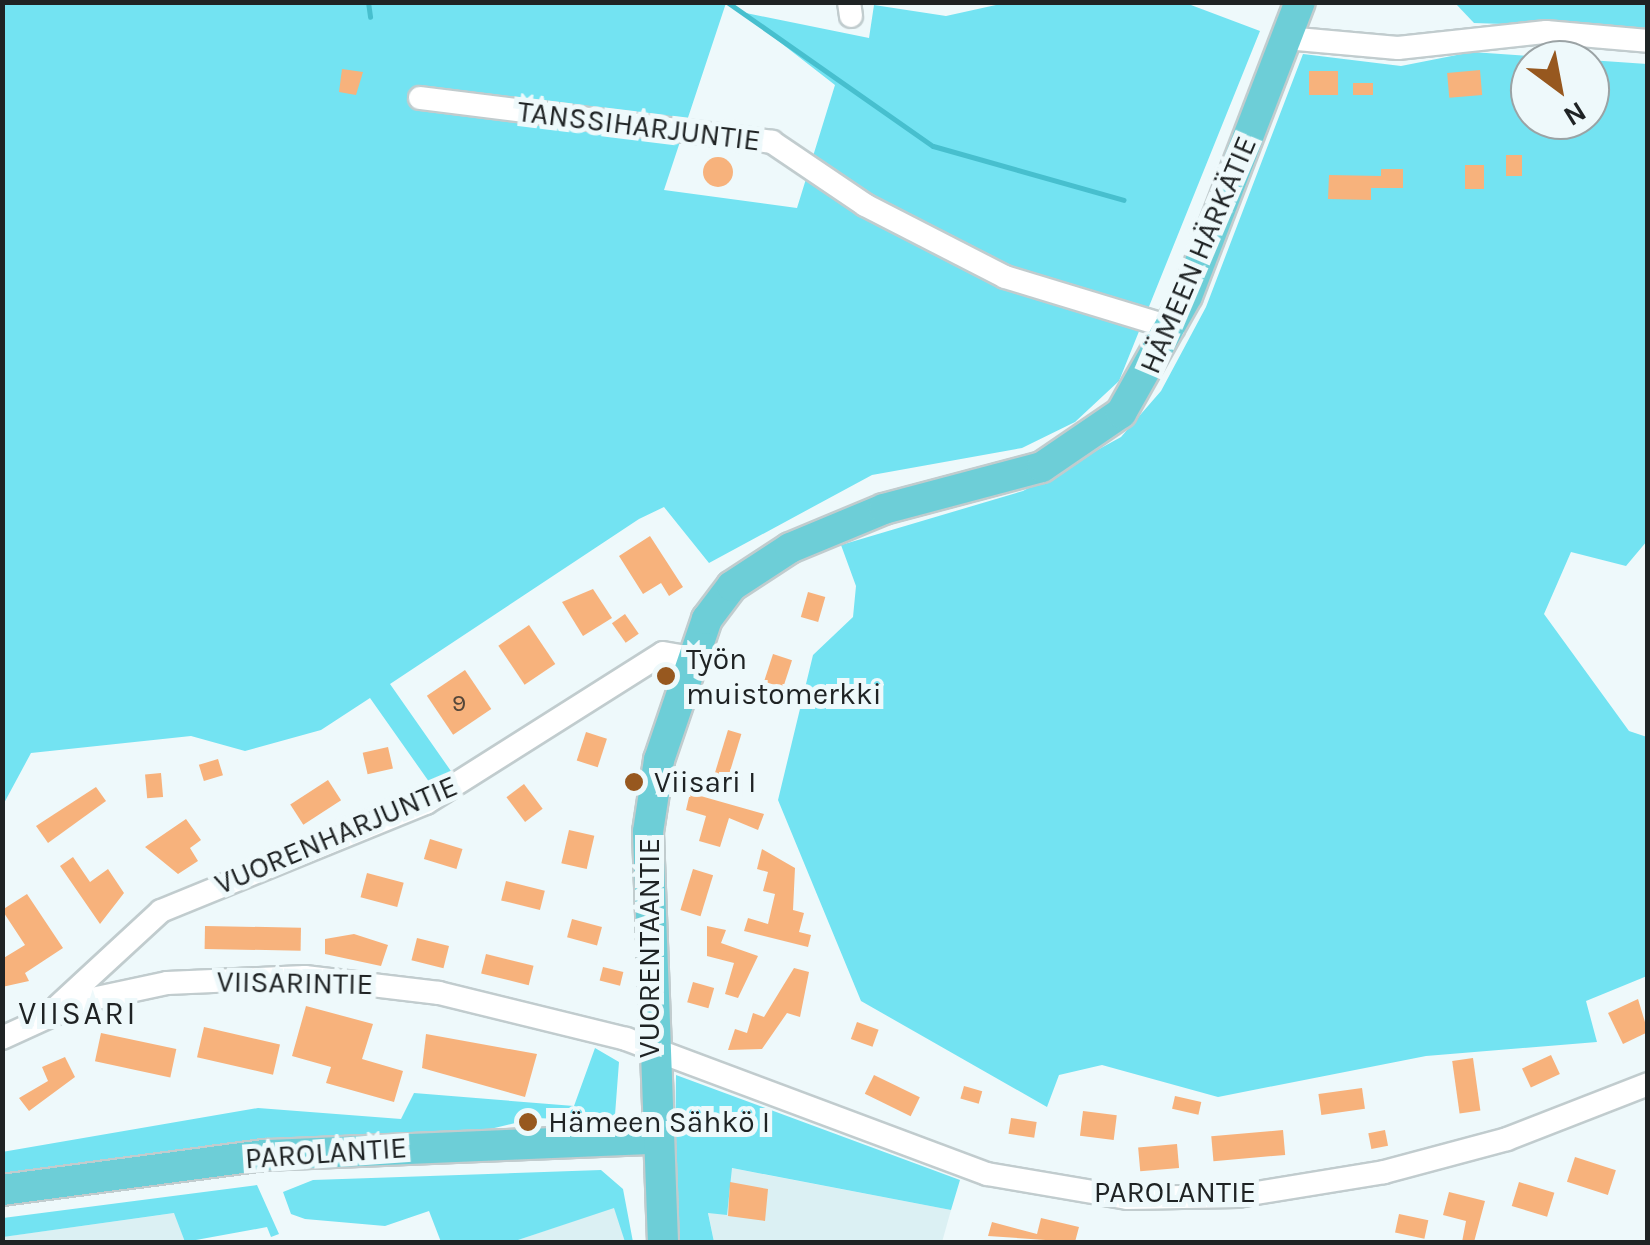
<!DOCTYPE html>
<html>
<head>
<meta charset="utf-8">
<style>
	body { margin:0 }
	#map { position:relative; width:1650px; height:1245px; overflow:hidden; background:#eef9fb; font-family:Karla,sans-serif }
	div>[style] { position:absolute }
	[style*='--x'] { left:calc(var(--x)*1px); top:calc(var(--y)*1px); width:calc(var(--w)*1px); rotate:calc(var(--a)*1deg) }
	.built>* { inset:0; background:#dbf0f3 }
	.green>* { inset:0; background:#73e3f2 }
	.stream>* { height:5px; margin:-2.5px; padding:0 2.5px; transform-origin:2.5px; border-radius:2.5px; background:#47bfce }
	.building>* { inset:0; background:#f7b27c; transform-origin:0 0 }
	.round { border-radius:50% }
	.roads { filter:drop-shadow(2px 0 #c1ccce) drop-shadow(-2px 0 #c1ccce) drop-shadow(0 2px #c1ccce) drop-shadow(0 -2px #c1ccce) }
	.minor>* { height:22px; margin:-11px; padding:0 11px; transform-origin:11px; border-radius:11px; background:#fff }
	.major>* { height:30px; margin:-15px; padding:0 15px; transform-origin:15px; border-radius:15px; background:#6dced7 }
	.dots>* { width:28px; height:28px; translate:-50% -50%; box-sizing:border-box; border:5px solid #eef9fb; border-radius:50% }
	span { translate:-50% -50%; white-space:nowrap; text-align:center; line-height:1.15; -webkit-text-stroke:10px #eef9fb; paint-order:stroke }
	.number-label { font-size:25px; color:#55473a }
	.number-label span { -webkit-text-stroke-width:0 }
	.street-label { font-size:30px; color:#1f2324 }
	.poi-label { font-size:30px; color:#1f2324 }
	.left { translate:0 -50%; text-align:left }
	.neighbourhood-label { font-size:32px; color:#1f2324; letter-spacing:2.5px }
	.frame { position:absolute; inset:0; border:5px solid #1f2324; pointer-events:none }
	.north { position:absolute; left:1510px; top:40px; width:100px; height:100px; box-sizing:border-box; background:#eef9fb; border:2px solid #9ba3a5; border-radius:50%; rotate:148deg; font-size:28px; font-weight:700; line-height:40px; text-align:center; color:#1f2324 }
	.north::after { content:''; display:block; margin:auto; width:35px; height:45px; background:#97581f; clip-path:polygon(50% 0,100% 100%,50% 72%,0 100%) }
</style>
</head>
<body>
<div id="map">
	<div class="built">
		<i style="clip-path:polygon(731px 1168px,951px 1210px,942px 1242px,714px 1242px,708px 1212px)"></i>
		<i style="clip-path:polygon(615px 1207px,625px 1242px,512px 1242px)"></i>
		<i style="clip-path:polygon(175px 1213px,185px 1242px,3px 1242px,2px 1237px)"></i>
	</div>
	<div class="green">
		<i style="clip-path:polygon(1183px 2px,1260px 31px,1119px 381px,1075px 422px,1022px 448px,872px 475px,709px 563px,664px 507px,639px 519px,390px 684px,453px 774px,432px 786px,370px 698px,321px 730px,245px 751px,191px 736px,31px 753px,3px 805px,3px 3px,726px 3px,664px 190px,797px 208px,835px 85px,741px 12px,869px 38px,874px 5px,946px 16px,1005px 3px)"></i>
		<i style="clip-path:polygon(1455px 3px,1647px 3px,1647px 29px,1474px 23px)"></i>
		<i style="clip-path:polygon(evenodd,1472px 52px,1647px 64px,1647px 541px,1626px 566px,1571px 552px,1544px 614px,1629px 731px,1647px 737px,1647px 976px,1586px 1001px,1597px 1042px,1426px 1056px,1218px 1097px,1102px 1065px,1059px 1075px,1047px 1107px,861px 1001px,778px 800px,813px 655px,853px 617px,856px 586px,841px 545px,1023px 491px,1121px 437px,1161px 391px,1206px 307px,1303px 54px,1401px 66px,1472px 52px,1530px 60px,1590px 60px,1590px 120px,1530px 120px,1530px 60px)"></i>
		<i style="clip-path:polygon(595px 1048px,619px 1062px,615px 1115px,605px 1121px,536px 1118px,486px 1130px,3px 1177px,2px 1152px,258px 1108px,401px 1119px,414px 1093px,574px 1106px)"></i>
		<i style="clip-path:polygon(676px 1075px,960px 1180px,951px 1210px,732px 1168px,727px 1215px,708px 1213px,714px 1242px,674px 1242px)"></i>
		<i style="clip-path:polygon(601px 1170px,623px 1189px,633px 1242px,625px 1242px,614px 1208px,512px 1242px,441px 1242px,429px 1211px,385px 1226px,305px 1219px,291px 1214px,283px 1192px,313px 1180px)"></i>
		<i style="clip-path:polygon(257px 1185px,279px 1234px,271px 1237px,267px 1227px,185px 1242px,174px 1213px,3px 1237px,3px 1218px)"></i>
	</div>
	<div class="stream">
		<i style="--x:368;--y:2;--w:15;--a:82"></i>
		<i style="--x:727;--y:2;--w:251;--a:35"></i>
		<i style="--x:933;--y:146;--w:198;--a:15.8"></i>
	</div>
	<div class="building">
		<i style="clip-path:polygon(342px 69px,363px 72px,356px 95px,339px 92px)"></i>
		<i style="left:1480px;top:70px;width:25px;height:33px;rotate:85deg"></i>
		<i style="left:1338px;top:71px;width:24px;height:29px;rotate:90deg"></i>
		<i style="left:1373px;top:83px;width:12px;height:20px;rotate:90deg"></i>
		<i style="left:1506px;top:155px;width:16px;height:21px"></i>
		<i class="round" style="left:703px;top:157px;width:30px;height:30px"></i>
		<i style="left:1484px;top:165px;width:24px;height:19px;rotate:90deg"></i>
		<i style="clip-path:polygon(1381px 169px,1403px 169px,1403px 188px,1371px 188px,1371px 200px,1328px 199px,1329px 175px,1381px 176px)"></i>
		<i style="clip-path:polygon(650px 536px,683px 587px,669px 596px,661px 583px,643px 594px,619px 556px)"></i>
		<i style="clip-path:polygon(593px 589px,612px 618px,583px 636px,562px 602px)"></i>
		<i style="left:808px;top:592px;width:18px;height:26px;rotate:16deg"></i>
		<i style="left:625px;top:614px;width:24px;height:16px;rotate:55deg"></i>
		<i style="left:529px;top:625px;width:47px;height:37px;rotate:56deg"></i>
		<i style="left:773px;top:654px;width:20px;height:29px;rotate:18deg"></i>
		<i style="left:465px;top:670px;width:47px;height:46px;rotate:56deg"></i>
		<i style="left:728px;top:730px;width:14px;height:48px;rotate:17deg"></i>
		<i style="left:586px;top:732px;width:22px;height:30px;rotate:18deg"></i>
		<i style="left:388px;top:747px;width:22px;height:26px;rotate:77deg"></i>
		<i style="left:218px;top:759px;width:17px;height:20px;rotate:73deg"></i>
		<i style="left:161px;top:773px;width:24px;height:16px;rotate:85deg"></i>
		<i style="left:328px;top:780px;width:24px;height:45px;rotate:57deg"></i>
		<i style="left:524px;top:784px;width:31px;height:22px;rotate:53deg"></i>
		<i style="clip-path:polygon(96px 787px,106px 801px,48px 843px,36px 826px)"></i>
		<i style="clip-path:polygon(690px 793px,764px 814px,758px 830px,729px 818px,720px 847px,699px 841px,706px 816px,686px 810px)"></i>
		<i style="clip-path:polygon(186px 819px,201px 840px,190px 848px,198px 861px,178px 874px,145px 847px)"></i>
		<i style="left:569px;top:830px;width:26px;height:34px;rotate:13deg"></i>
		<i style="left:430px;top:839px;width:34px;height:21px;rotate:17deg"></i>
		<i style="clip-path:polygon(762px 849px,795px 868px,793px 910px,804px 913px,799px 932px,811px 935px,808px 947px,744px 931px,748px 918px,768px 924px,775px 894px,763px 891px,768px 872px,757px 869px)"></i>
		<i style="clip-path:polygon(73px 857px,90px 882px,108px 869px,124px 893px,100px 924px,60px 866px)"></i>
		<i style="left:693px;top:869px;width:21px;height:43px;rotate:17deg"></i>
		<i style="left:367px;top:873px;width:38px;height:25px;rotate:15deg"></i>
		<i style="left:506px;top:881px;width:40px;height:20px;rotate:14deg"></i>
		<i style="clip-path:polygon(27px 894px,63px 948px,25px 973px,29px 981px,2px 987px,2px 959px,25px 945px,2px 910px)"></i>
		<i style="left:572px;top:919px;width:31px;height:19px;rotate:15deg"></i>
		<i style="left:205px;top:926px;width:96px;height:23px;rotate:1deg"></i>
		<i style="clip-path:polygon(707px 926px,726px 930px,721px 943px,758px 956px,738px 998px,725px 994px,734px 963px,707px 956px)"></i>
		<i style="clip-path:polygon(354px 934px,388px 945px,381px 966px,325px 954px,325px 939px)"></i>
		<i style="left:417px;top:938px;width:33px;height:23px;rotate:14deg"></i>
		<i style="left:486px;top:954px;width:49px;height:20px;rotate:14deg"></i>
		<i style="left:603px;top:967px;width:21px;height:14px;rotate:14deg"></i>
		<i style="clip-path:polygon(794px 968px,809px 972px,800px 1017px,787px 1013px,762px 1049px,728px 1050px,735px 1029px,747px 1033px,753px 1013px,764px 1017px)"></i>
		<i style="left:693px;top:982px;width:22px;height:21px;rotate:16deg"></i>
		<i style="clip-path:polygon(1638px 999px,1648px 1032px,1623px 1044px,1608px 1013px)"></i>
		<i style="clip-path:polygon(306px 1006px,373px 1024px,362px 1059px,403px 1071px,394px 1102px,326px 1083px,331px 1067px,292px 1056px)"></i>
		<i style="left:857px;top:1022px;width:23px;height:18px;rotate:20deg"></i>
		<i style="left:204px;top:1027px;width:78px;height:31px;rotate:13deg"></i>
		<i style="left:101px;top:1033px;width:77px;height:29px;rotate:12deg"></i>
		<i style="clip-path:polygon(426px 1034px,537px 1054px,525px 1097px,422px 1068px)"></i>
		<i style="left:1551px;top:1055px;width:21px;height:32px;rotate:65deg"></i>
		<i style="clip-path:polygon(65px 1057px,75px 1077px,29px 1111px,19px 1098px,48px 1081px,42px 1067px)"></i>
		<i style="left:1473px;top:1058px;width:53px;height:21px;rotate:82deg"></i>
		<i style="left:874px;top:1075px;width:51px;height:21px;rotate:26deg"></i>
		<i style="left:964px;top:1086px;width:19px;height:13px;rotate:16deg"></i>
		<i style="left:1362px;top:1088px;width:21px;height:44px;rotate:82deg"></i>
		<i style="left:1175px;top:1096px;width:27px;height:13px;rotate:13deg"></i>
		<i style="left:1083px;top:1111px;width:34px;height:25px;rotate:7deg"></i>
		<i style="left:1011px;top:1118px;width:26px;height:16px;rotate:9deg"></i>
		<i style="left:1283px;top:1130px;width:25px;height:72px;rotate:85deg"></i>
		<i style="left:1385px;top:1130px;width:16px;height:17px;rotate:79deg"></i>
		<i style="left:1177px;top:1144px;width:24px;height:39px;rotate:85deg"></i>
		<i style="left:1575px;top:1157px;width:43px;height:26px;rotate:18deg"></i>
		<i style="clip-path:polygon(730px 1182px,768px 1189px,765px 1221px,728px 1216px)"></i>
		<i style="left:1519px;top:1182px;width:37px;height:25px;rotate:17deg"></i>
		<i style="clip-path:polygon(1449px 1192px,1485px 1201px,1474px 1242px,1462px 1242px,1466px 1221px,1443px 1215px)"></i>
		<i style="left:1399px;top:1214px;width:30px;height:19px;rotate:12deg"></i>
		<i style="clip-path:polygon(1041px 1218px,1079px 1227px,1075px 1242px,988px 1236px,992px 1222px,1037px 1234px)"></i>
	</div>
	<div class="roads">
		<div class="minor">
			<i style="--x:849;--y:2;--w:14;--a:82"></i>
			<i style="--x:1286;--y:38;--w:112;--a:5.1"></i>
			<i style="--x:1398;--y:48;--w:149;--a:-6.2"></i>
			<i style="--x:1546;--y:32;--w:102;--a:5"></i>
			<i style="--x:420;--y:98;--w:355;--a:7.1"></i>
			<i style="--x:772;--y:142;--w:112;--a:34.1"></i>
			<i style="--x:865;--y:205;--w:157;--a:27.2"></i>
			<i style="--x:1005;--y:277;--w:176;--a:16.9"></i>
			<i style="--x:58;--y:1006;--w:140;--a:-42.7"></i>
			<i style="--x:161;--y:911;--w:286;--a:-22.2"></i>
			<i style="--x:426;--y:803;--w:280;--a:-32.3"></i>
			<i style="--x:663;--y:653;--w:28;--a:10"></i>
			<i style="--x:2;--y:1038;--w:89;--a:-24.6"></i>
			<i style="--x:83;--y:1001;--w:86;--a:-12.1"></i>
			<i style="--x:167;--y:983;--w:138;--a:-2.5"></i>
			<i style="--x:305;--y:977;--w:135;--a:6.8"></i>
			<i style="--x:439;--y:993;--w:193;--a:13.8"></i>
			<i style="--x:626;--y:1039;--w:385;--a:20.5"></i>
			<i style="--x:987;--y:1174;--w:142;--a:9.7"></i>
			<i style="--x:1127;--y:1198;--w:111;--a:-1"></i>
			<i style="--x:1238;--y:1196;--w:148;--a:-9.3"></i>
			<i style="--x:1384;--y:1172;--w:127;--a:-15"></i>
			<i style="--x:1507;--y:1139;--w:151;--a:-21.3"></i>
		</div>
		<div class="major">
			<i style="--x:2;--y:1190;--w:266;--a:-7.6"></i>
			<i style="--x:266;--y:1155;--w:386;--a:-2.4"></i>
			<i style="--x:663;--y:1242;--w:410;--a:-92.1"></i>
			<i style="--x:648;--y:832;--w:73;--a:-81.3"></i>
			<i style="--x:659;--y:760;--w:149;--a:-71.2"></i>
			<i style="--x:707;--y:619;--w:41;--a:-52.9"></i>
			<i style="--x:732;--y:586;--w:69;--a:-33.2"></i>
			<i style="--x:790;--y:548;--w:102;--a:-22.5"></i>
			<i style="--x:884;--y:509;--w:163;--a:-14.9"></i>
			<i style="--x:1042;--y:467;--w:96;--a:-34.4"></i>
			<i style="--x:1121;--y:413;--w:134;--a:-60.6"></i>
			<i style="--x:1187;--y:296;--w:315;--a:-69"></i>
		</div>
	</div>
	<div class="dots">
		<i style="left:666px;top:676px;background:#97581f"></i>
		<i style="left:634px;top:782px;background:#97581f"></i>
		<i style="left:528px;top:1122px;background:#97581f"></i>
	</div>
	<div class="number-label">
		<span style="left:459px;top:703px">9</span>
	</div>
	<div class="street-label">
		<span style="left:639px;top:126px;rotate:7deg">TANSSIHARJUNTIE</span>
		<span style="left:1198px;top:255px;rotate:-67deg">HÄMEEN HÄRKÄTIE</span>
		<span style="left:336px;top:835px;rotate:-23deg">VUORENHARJUNTIE</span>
		<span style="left:649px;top:948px;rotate:-90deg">VUORENTAANTIE</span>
		<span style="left:295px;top:983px;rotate:1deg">VIISARINTIE</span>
		<span style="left:326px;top:1153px;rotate:-4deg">PAROLANTIE</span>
		<span style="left:1175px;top:1192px">PAROLANTIE</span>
	</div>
	<div class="poi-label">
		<span class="left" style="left:686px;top:676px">Työn<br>muistomerkki</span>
		<span class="left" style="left:654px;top:782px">Viisari I</span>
		<span class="left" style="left:548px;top:1122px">Hämeen Sähkö I</span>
	</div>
	<div class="neighbourhood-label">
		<span style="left:78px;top:1014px">VIISARI</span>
	</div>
	<div class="frame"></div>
	<div class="north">N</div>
</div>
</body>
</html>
